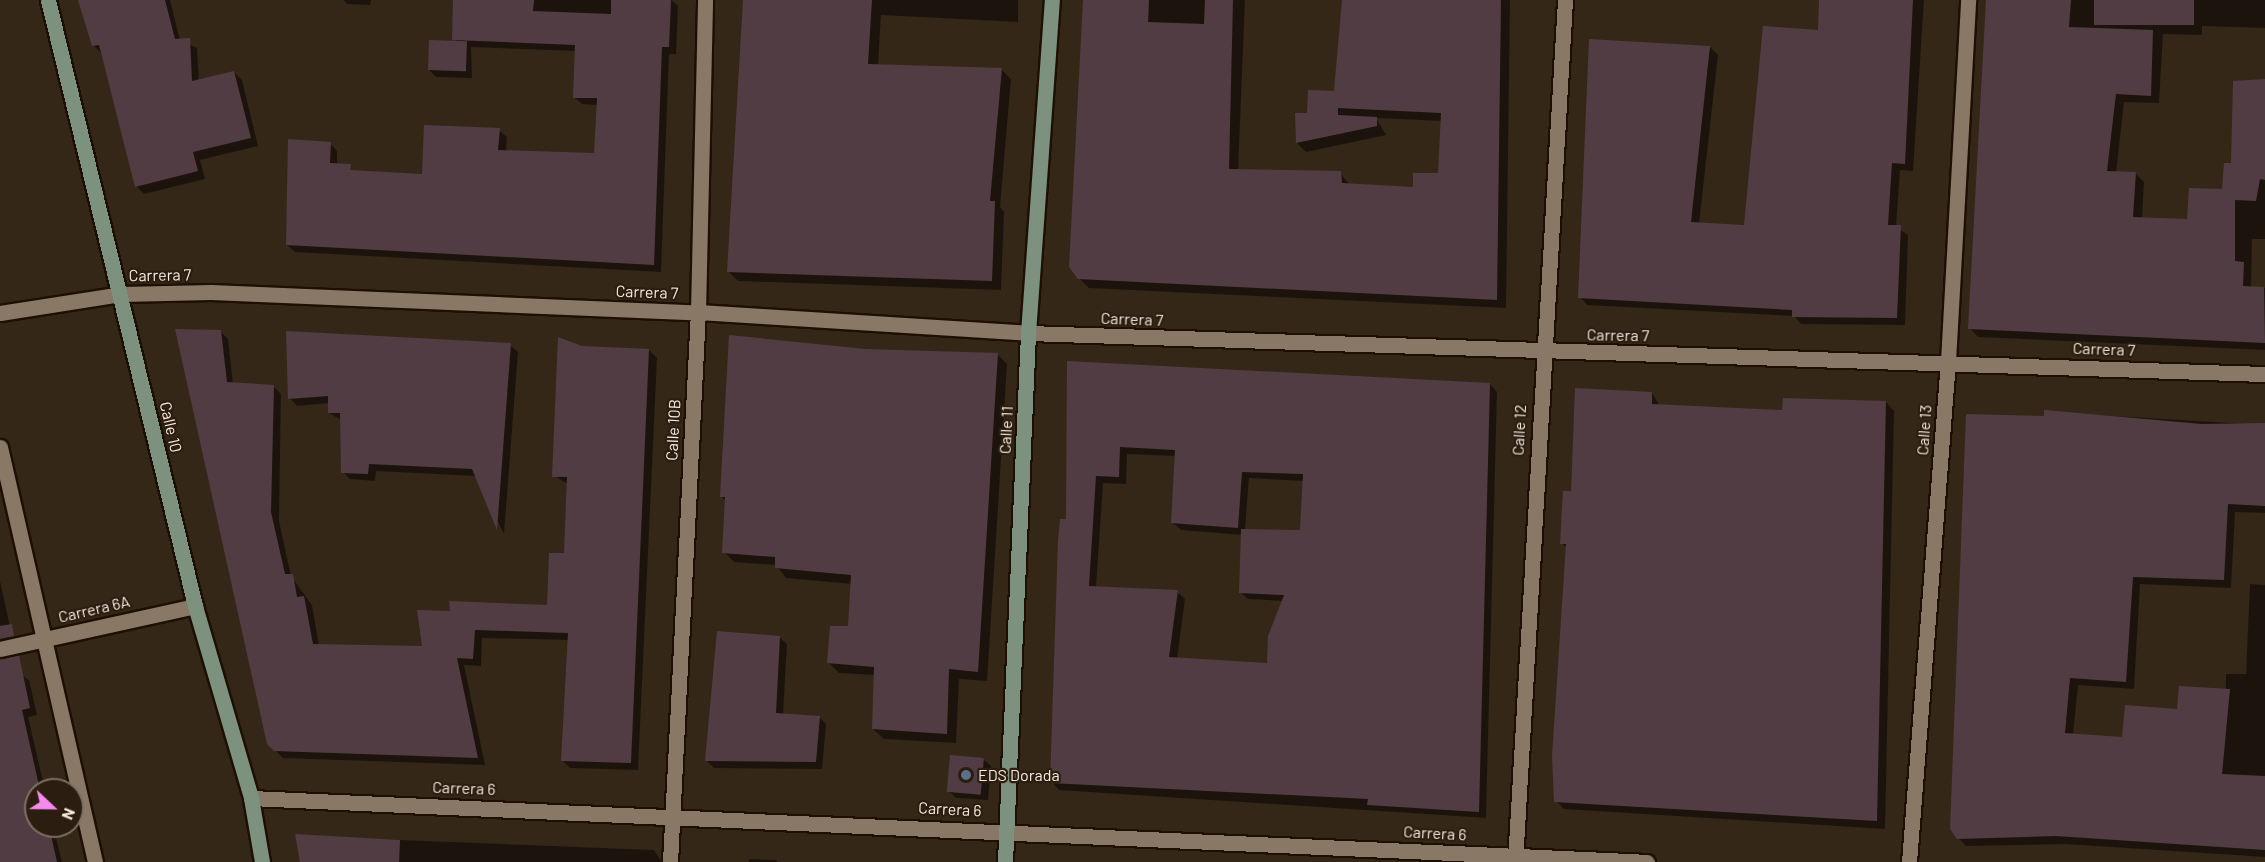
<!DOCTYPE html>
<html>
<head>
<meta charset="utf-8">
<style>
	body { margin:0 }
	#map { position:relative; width:2265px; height:862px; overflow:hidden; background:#352718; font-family:Barlow,sans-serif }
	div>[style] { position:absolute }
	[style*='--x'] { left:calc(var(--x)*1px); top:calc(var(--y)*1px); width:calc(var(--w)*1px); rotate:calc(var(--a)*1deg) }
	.shadow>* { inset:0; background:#0007 }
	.building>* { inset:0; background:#523c43; transform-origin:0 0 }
	.roads { filter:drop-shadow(2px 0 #1d0f03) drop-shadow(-2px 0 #1d0f03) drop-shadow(0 2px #1d0f03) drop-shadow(0 -2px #1d0f03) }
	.street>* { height:15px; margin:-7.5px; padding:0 7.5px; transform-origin:7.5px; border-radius:7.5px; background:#8a7867 }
	.secondary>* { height:15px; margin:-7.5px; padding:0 7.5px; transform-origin:7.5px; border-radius:7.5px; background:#7c927e }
	.dots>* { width:16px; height:16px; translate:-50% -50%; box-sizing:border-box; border:3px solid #2b1d0f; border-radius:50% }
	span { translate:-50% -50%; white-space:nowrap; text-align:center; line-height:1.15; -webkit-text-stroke:4.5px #2b1d0f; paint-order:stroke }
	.street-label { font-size:16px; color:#f4eae0 }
	.poi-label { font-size:16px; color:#f4eae0 }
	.left { translate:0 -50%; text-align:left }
	.north { position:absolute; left:24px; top:778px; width:60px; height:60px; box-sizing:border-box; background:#2b1d0f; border:2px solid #7b6f63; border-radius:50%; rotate:112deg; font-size:16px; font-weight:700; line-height:24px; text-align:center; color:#f4eae0 }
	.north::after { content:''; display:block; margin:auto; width:21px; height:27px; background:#f589ee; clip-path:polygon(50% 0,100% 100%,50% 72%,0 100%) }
</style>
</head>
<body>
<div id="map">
	<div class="shadow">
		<i style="clip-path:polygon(80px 0,170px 0,180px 40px,197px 48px,199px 81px,234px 72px,242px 80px,258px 146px,200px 160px,205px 179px,144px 194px,136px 186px,101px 53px,93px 45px)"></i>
		<i style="clip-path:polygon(343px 0,371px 0,370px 5px,347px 4px)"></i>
		<i style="clip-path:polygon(455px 0,672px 0,678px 6px,676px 54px,669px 54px,661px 272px,295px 252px,287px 245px,330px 143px,337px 151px,337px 165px,357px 172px,424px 175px,499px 130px,507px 137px,506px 152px,596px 155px,598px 105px,582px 104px,574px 97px,576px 51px,471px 47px,472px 78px,436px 77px,429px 70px,457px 42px)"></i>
		<i style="clip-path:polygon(744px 0,1018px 0,1018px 22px,881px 15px,878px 65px,1002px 70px,1011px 79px,1000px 207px,1004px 212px,1001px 290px,738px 281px,728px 271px)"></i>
		<i style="clip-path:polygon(1085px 0,1245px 0,1238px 171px,1340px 173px,1350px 185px,1415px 189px,1439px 175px,1442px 121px,1376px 118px,1386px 135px,1306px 152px,1297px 143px,1297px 114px,1309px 115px,1335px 93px,1344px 0,1510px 0,1506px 308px,1089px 288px,1079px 278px)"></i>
		<i style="clip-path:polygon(1821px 0,1924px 0,1913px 171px,1900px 170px,1896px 227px,1908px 235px,1905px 325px,1801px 324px,1794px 316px,1587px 305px,1580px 297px,1710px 47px,1718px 55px,1699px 224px,1746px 227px,1819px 31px)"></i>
		<i style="clip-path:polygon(1988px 0,2265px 0,2265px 28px,2202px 26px,2202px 35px,2163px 34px,2159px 103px,2124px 102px,2116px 173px,2135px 173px,2144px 182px,2142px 218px,2188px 220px,2223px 190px,2265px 82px,2265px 239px,2252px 239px,2251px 288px,2265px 288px,2265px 350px,1978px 337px,1970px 328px)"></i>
		<i style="clip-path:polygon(220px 331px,228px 339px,233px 384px,273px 386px,281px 394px,279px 521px,291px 576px,312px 605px,319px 646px,424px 648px,452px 612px,548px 607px,565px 555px,568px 484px,554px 476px,581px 348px,649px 350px,657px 358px,638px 770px,570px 768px,562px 760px,569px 640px,482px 638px,481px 666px,464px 665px,485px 765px,283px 758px,269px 744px)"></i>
		<i style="clip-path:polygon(510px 345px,518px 352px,504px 534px,476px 476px,376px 471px,375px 481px,350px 479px,343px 472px,341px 420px,329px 413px,329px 403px,297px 406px,290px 398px)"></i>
		<i style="clip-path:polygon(890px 352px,997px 354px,1007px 364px,987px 681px,959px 679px,956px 743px,884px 739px,873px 729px,875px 675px,839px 673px,829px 663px,850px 628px,852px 584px,786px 578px,776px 565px,734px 562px,724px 552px,726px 501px,721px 496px)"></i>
		<i style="clip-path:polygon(evenodd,1069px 363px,1490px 384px,1497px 392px,1486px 818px,1059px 790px,1052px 782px,1067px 520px,1069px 363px,1127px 454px,1176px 456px,1173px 523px,1181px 530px,1243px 535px,1240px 592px,1248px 599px,1283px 601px,1268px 664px,1177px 659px,1185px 599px,1177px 592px,1096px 588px,1103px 483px,1126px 484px,1127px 454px,1069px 363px,1249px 478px,1304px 481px,1301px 531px,1245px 530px,1249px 478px)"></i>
		<i style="clip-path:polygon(1652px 393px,1660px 406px,1784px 412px,1886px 402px,1894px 411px,1885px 829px,1564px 809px,1556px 801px,1567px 549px,1562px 543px,1572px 493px)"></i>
		<i style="clip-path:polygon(2045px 412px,2265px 425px,2265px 513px,2235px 512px,2231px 588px,2140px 584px,2134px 689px,2078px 685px,2073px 735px,2123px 738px,2226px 691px,2226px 674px,2246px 674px,2250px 584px,2265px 585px,2265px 857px,2065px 844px,1966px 846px,1958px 838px)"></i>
		<i style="clip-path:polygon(0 581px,14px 645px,0 652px)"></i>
		<i style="clip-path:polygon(779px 637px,787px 644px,783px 715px,819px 717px,826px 724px,822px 769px,714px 768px,707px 761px)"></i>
		<i style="clip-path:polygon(0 660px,29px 680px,37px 715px,28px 717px,45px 790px,36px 790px,36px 826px,53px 826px,62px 862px,0 862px)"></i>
		<i style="clip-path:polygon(983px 759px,991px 766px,988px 800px,956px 798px,949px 791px)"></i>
		<i style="clip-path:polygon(297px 836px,654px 850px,662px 862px,301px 862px)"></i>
		<i style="clip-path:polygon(749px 859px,776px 860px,778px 862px,749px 862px)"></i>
	</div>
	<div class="building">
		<i style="clip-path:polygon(78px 0,165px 0,175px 39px,190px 38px,192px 81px,234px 71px,251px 138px,193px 152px,198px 171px,135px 187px,99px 45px,92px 46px)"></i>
		<i style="clip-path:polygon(453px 0,534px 0,533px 11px,611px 14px,611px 0,671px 0,669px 47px,662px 47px,654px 265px,286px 245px,288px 139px,331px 142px,330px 163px,351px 164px,350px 170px,422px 174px,424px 125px,500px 128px,498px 150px,594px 153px,597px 98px,573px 98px,575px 45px,452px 40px)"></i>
		<i style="clip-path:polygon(743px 0,872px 0,868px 64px,1002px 68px,990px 201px,995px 201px,992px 281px,727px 272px)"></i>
		<i style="clip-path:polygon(1083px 0,1149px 0,1148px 22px,1204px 24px,1205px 0,1233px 0,1229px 169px,1341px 171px,1342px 183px,1413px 187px,1413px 173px,1438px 173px,1441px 113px,1338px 108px,1338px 115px,1377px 117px,1377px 126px,1296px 143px,1295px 113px,1307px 113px,1308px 90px,1334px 91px,1342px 0,1501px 0,1497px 300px,1078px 279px,1069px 267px)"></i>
		<i style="clip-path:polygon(1819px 0,1913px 0,1905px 164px,1892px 163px,1888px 225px,1901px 225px,1897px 318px,1792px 317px,1792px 310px,1578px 298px,1589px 39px,1710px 46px,1691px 222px,1744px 225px,1763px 26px,1818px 30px)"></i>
		<i style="clip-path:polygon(1986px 0,2071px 0,2069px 27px,2153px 30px,2151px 96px,2116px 94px,2107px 171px,2136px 172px,2133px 217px,2187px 219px,2189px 188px,2222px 189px,2224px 163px,2231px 163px,2233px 81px,2265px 79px,2265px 180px,2260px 179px,2256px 201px,2235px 200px,2235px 261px,2244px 262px,2243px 286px,2264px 287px,2265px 343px,1968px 329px)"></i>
		<i style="left:2094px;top:0;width:100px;height:25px"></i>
		<i style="left:429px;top:40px;width:38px;height:30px;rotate:2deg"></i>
		<i style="clip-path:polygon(175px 329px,221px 330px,227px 382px,274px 385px,271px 512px,285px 574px,293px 574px,297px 597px,304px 596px,313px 644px,422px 646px,417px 610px,450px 611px,449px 601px,547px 605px,549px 553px,564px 553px,567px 477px,552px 477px,558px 337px,582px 346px,649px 349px,631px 763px,561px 761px,568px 633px,507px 631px,475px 630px,473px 659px,457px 658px,478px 758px,274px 751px,267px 744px)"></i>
		<i style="clip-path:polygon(286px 331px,511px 343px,497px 530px,472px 469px,369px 464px,368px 474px,341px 473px,340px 413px,328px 413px,328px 396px,288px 399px)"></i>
		<i style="clip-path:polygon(729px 335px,865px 349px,998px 353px,978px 672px,949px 669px,947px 734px,872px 729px,874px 667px,827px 663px,830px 626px,848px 626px,851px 575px,775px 568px,775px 557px,722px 553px,725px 497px,720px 497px)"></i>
		<i style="clip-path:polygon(evenodd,1067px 361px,1490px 383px,1479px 812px,1367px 805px,1368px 799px,1050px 783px,1058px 541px,1060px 519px,1066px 519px,1067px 361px,1120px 447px,1175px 450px,1171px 523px,1238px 528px,1242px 472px,1303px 474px,1300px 530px,1241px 529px,1239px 593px,1284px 595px,1268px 636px,1267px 663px,1169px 657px,1178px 590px,1089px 586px,1096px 476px,1119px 477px,1120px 447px)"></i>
		<i style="clip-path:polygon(1575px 388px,1652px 392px,1652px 404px,1782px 410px,1783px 398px,1886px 401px,1877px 821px,1554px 802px,1552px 756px,1566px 544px,1560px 544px,1562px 507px,1563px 491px,1571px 491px)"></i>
		<i style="clip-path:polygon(2044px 410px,2202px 424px,2265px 423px,2265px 506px,2228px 504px,2224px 580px,2133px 577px,2126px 682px,2070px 678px,2065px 733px,2122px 737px,2125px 705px,2177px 709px,2179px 686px,2230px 689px,2222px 774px,2265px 776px,2265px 850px,2056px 836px,1957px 839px,1950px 829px,1966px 414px,2044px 416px)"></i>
		<i style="clip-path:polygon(12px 624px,14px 636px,0 639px,0 626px)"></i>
		<i style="clip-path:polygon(717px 631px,780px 636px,776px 713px,820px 716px,816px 762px,705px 761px)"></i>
		<i style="clip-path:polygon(19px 655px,30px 708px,22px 710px,40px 790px,36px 790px,36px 826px,49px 826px,57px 862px,0 862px,0 658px)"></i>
		<i style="left:950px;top:755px;width:34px;height:37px;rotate:5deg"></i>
		<i style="clip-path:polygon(295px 834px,400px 840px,399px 862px,300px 862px)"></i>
	</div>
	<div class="roads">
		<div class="street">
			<i style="--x:0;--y:313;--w:122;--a:-8.9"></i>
			<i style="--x:121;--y:294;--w:90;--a:-1.3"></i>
			<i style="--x:211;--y:292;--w:487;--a:2.4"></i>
			<i style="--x:698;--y:312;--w:331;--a:3.6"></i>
			<i style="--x:1028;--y:333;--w:1238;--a:1.9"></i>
			<i style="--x:0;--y:447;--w:426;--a:77.1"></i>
			<i style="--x:0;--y:649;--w:200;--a:-12.4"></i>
			<i style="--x:251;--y:798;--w:1397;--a:2.62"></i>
			<i style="--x:670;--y:862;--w:551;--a:-87.09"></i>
			<i style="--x:698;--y:312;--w:312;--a:-88.7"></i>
			<i style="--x:1515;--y:862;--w:863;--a:-86.68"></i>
			<i style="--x:1909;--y:862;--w:503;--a:-85.55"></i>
			<i style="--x:1948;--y:361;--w:362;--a:-86.8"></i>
		</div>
		<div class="secondary">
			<i style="--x:48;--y:0;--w:624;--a:76.36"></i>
			<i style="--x:195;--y:606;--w:200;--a:73.7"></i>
			<i style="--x:251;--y:798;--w:65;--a:80.2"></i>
			<i style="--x:1005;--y:862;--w:529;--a:-87.51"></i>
			<i style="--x:1028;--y:333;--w:334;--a:-85.9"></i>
		</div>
	</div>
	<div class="dots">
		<i style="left:966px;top:775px;background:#5c6f8a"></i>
	</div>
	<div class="street-label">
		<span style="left:160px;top:275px;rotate:-1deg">Carrera 7</span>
		<span style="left:647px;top:292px;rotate:2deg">Carrera 7</span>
		<span style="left:1132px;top:319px;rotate:2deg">Carrera 7</span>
		<span style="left:1618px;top:335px;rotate:1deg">Carrera 7</span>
		<span style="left:2104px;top:349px;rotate:2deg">Carrera 7</span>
		<span style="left:171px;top:427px;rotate:77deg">Calle 10</span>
		<span style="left:673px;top:430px;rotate:-87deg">Calle 10B</span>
		<span style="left:1006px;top:430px;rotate:-87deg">Calle 11</span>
		<span style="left:1519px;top:430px;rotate:-87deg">Calle 12</span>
		<span style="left:1924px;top:430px;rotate:-86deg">Calle 13</span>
		<span style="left:94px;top:609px;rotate:-13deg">Carrera 6A</span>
		<span style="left:464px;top:788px;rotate:2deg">Carrera 6</span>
		<span style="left:950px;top:809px;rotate:3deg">Carrera 6</span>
		<span style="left:1435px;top:833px;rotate:3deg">Carrera 6</span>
	</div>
	<div class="poi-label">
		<span class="left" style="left:978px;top:775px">EDS Dorada</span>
	</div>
	<div class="north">N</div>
</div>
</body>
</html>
